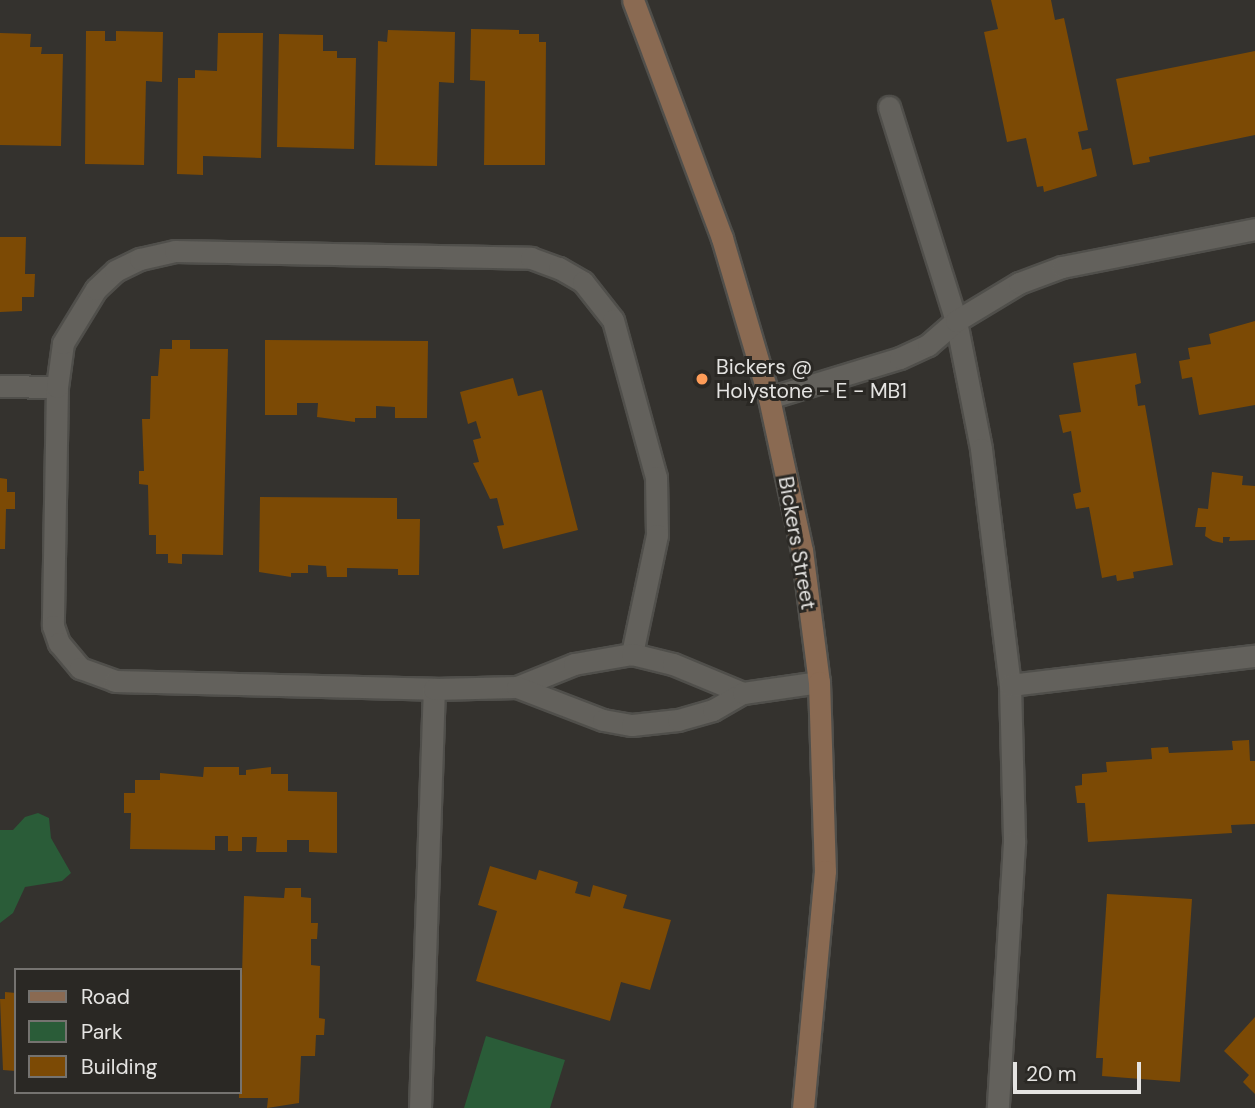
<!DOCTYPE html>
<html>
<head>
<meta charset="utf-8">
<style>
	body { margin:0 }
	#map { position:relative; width:1255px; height:1108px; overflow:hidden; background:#34322e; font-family:"DM Sans",sans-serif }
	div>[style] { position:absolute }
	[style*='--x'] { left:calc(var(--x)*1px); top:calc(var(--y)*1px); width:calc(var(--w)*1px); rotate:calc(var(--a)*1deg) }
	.green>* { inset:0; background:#2a5c38 }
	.building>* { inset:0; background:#7c4a05 }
	.roads { filter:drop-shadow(2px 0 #504f4b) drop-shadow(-2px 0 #504f4b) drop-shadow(0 2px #504f4b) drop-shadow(0 -2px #504f4b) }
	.lane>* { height:21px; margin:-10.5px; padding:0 10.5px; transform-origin:10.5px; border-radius:10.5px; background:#63615c }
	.secondary>* { height:21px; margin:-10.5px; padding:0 10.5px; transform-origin:10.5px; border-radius:10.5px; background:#8a6a52 }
	.dots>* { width:19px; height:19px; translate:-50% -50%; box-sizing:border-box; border:4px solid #2a2824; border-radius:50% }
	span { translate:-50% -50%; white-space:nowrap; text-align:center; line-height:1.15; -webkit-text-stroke:6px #2a2824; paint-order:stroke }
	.poi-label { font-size:21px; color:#e5e4e2 }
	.left { translate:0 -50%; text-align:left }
	.street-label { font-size:21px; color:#e5e4e2 }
	.legend { position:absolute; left:14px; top:968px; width:228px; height:126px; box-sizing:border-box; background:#2a2824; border:2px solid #757370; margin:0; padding:9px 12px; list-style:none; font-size:21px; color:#e5e4e2 }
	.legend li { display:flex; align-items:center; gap:14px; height:35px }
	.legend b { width:35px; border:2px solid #757370 }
	.scale { position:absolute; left:1013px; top:1062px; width:128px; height:32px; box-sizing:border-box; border:4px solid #e5e4e2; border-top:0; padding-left:9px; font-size:21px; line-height:24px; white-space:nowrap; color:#e5e4e2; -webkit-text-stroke:5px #2a2824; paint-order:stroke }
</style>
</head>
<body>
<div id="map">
	<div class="green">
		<i style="clip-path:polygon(38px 813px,49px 818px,51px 838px,71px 873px,62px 881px,25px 887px,13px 913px,0 923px,0 830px,13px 830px,25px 817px)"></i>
		<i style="clip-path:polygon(486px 1036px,565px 1060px,550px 1108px,464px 1108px)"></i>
	</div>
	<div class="building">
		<i style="clip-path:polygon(991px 0,1051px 0,1055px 20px,1064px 18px,1088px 130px,1078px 132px,1082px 150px,1091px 148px,1097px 176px,1044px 192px,1043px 186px,1037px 187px,1026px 138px,1007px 142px,984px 32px,998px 29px)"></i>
		<i style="clip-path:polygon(471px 29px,519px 30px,519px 34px,539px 34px,539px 42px,546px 42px,545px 165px,484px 165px,485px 81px,470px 80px)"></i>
		<i style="clip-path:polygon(388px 30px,455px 32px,454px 83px,439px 82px,437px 166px,375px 165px,378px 41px,387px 42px)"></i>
		<i style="clip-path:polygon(86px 31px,105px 31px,105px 41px,116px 41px,116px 31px,163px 32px,162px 82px,146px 81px,144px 165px,85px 164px)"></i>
		<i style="clip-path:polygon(0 33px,31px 34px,30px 47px,42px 47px,41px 54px,63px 54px,61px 146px,0 145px)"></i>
		<i style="clip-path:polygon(218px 33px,263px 33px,261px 158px,203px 156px,203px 175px,177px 174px,178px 78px,195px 78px,195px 70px,217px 71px)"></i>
		<i style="clip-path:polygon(279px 34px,323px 35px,323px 51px,337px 51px,337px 58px,356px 58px,354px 149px,277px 147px)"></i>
		<i style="clip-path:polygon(1255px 51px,1255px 135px,1149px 157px,1150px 162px,1133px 165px,1116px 79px)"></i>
		<i style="clip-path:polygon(0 237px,26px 237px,25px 274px,35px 274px,34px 297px,22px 297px,22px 311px,0 312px)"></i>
		<i style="clip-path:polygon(1255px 321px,1255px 405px,1199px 415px,1192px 377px,1182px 379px,1179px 361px,1190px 359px,1188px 348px,1211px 344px,1209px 334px)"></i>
		<i style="clip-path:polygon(172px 340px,190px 340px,190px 349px,228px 349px,223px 555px,182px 554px,182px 564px,168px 563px,168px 554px,156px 554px,156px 535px,149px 535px,148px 485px,139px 484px,139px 471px,144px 471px,142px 419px,150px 419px,151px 376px,158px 376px,160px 349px,172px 349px)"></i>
		<i style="clip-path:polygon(265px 340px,428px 341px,427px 418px,395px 418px,395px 407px,376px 406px,376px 418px,355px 418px,355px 422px,317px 417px,318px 403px,297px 403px,297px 415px,265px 415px)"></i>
		<i style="clip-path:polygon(1136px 353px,1141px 383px,1135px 385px,1138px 406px,1145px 405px,1173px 565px,1133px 572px,1134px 578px,1117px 581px,1116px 575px,1102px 578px,1089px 507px,1076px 509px,1073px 494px,1081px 492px,1071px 431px,1063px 433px,1059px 415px,1081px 412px,1073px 363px)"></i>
		<i style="clip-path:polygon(513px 378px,518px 396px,542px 390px,578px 530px,503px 549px,497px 526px,504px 525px,497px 498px,490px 499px,473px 463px,479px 462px,473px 440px,481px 438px,476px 421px,468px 424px,460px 392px)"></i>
		<i style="clip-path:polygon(1212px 472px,1243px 476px,1242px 485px,1255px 486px,1255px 540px,1229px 541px,1230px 537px,1223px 537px,1223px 543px,1213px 541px,1205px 536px,1206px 527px,1195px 527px,1198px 508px,1208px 509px)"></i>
		<i style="clip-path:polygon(0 478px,7px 479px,7px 492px,15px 492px,15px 509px,6px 509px,5px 549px,0 549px)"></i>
		<i style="clip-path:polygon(260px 497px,397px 498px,397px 519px,420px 519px,419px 575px,398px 575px,398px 569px,347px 568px,347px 577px,327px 577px,326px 566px,308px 565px,308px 573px,291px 573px,291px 577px,259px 572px)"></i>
		<i style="clip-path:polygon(1249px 740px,1250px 761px,1255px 761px,1255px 824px,1231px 825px,1232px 833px,1088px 842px,1085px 803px,1077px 803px,1075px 786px,1082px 785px,1082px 774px,1107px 772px,1106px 762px,1152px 759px,1151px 748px,1168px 747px,1169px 753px,1233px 750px,1232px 741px)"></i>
		<i style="clip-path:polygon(204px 767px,239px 767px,239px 775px,246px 775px,246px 770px,271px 767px,271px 774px,288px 774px,288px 791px,337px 792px,337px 853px,309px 852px,309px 840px,287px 840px,287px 852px,256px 852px,257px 837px,242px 837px,242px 851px,228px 851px,228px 836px,215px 836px,215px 850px,130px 849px,131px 813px,124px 813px,124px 793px,135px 793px,135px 780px,160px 780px,160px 773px,203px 777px)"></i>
		<i style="clip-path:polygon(490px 866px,536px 880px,539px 870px,578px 882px,575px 893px,590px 897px,593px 885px,627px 895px,623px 908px,671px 920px,650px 990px,621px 982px,610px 1021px,476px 981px,497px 911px,478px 905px)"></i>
		<i style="clip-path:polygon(285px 888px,301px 888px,301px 897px,311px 898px,311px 923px,318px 923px,317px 939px,311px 939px,311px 965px,320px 966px,319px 1018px,325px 1019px,324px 1035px,316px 1035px,315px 1056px,301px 1056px,299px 1103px,267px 1108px,268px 1098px,239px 1098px,244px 896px,284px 898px)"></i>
		<i style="clip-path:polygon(1107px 894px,1192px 899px,1180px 1082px,1102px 1076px,1103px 1058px,1096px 1058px)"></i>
		<i style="clip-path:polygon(5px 992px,16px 993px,16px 1071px,3px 1070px,0 999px,5px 999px)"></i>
		<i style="clip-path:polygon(1255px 1017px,1255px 1094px,1243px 1082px,1249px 1075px,1224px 1051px)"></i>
	</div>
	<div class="roads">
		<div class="lane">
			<i style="--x:889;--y:107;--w:224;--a:72.6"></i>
			<i style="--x:956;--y:321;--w:130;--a:78.9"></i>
			<i style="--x:981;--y:449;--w:238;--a:83"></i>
			<i style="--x:1010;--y:685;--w:158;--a:88.5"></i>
			<i style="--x:1014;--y:843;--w:265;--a:93.5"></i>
			<i style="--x:0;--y:386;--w:57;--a:1"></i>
			<i style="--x:57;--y:387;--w:239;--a:91"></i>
			<i style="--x:53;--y:626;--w:18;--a:71"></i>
			<i style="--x:59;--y:643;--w:33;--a:50"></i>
			<i style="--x:80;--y:668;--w:37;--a:20"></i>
			<i style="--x:115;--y:681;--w:319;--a:1.4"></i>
			<i style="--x:57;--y:387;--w:44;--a:-82.2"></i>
			<i style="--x:63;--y:343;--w:63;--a:-58.6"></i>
			<i style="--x:96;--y:289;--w:26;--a:-43"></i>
			<i style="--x:115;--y:271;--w:28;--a:-26"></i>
			<i style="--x:140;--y:259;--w:36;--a:-13"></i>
			<i style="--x:175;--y:251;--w:356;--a:1.1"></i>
			<i style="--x:531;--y:258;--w:30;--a:20"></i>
			<i style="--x:559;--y:268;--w:28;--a:30"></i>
			<i style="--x:583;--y:282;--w:48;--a:51.7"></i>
			<i style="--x:613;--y:320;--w:163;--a:74.7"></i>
			<i style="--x:656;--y:477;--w:58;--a:89"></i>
			<i style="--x:657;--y:535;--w:122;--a:101.9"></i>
			<i style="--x:769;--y:398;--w:137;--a:-17"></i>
			<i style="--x:900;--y:358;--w:31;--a:-25"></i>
			<i style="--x:928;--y:345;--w:37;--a:-41"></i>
			<i style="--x:956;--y:321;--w:74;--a:-31.1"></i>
			<i style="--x:1019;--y:283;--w:46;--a:-20.4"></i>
			<i style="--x:1062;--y:267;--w:197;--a:-11.1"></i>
			<i style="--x:1010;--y:685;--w:247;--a:-6.8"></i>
			<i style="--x:517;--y:687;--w:61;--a:-22"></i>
			<i style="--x:574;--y:664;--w:59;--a:-9.8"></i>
			<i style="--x:632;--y:654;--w:42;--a:13.7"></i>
			<i style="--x:673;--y:664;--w:76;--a:22.5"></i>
			<i style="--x:420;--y:1108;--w:419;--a:-88.1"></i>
			<i style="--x:434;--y:689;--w:83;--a:-1.4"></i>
			<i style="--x:517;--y:687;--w:92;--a:21"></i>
			<i style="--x:603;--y:720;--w:29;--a:10"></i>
			<i style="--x:632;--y:725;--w:46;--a:-6.2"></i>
			<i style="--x:678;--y:720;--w:36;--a:-16"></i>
			<i style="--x:713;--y:710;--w:34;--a:-30"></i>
			<i style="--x:743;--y:693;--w:77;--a:-8.2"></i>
		</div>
		<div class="secondary">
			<i style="--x:633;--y:0;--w:254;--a:69.5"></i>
			<i style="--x:722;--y:238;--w:167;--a:73.6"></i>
			<i style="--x:769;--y:398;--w:156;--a:77.8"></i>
			<i style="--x:802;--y:550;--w:133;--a:82.7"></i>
			<i style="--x:819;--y:682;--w:189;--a:88.2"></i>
			<i style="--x:825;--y:871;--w:238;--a:95.3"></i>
		</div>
	</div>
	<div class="dots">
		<i style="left:702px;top:379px;background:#fe9c58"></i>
	</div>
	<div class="poi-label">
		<span class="left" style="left:716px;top:379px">Bickers @<br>Holystone - E - MB1</span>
	</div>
	<div class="street-label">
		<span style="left:797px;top:543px;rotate:80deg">Bickers Street</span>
	</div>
	<ul class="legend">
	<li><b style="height:9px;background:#8a6a52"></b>Road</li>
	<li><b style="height:19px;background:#2a5c38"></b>Park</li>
	<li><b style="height:19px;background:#7c4a05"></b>Building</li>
	</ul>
	<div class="scale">20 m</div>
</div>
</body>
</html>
